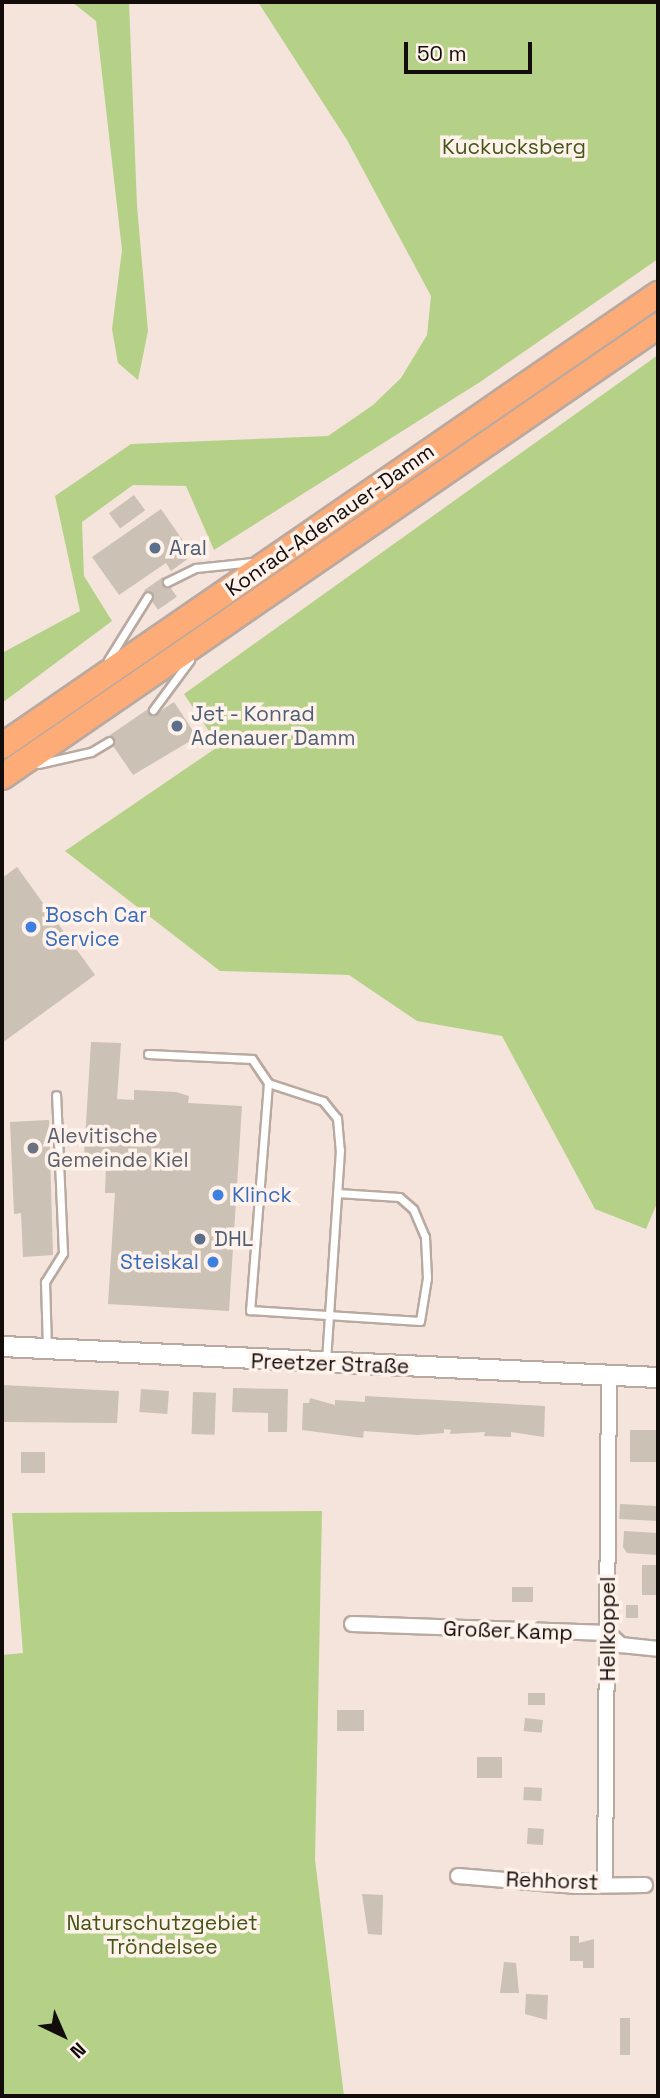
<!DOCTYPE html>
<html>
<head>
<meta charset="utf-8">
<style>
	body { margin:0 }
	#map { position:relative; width:660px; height:2098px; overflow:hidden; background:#f4e4dc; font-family:"Space Grotesk",sans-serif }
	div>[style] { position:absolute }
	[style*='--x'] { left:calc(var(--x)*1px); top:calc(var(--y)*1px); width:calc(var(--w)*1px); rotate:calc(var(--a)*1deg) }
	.green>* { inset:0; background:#b5d187 }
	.building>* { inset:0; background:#cbc1b4; transform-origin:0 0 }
	.roads { filter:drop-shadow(2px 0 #b8a9a1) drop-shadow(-2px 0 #b8a9a1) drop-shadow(0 2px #b8a9a1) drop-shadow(0 -2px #b8a9a1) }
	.lane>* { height:7px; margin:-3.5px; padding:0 3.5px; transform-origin:3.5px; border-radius:3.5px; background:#fff }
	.street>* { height:14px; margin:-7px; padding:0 7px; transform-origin:7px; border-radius:7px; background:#fff }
	.secondary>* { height:19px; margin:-9.5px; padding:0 9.5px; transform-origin:9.5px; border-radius:9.5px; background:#fff }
	.highway>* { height:24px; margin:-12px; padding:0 12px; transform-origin:12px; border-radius:12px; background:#fdab77 }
	.dots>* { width:19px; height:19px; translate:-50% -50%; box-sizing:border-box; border:4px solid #fff2eb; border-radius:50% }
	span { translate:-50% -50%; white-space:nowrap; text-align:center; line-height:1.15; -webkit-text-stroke:7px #fff2eb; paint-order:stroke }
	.park-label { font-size:21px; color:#425616 }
	.street-label { font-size:21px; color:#120d0b }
	.service-label { font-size:21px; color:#4e5e75 }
	.left { translate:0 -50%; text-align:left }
	.shop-label { font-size:21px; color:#366cbe }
	.right { translate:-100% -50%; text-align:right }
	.worship-label { font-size:21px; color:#5b616d }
	.frame { position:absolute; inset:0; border:4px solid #120d0b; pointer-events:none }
	.north { position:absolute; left:28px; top:2000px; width:70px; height:70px; -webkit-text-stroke:5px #fff2eb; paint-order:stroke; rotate:136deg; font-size:19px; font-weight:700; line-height:28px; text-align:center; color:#120d0b }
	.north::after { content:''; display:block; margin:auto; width:24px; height:32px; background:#120d0b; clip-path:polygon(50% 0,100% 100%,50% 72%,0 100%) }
	.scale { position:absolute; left:404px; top:42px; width:128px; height:32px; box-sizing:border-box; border:4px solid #120d0b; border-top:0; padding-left:9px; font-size:21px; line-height:24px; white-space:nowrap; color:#120d0b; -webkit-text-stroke:5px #fff2eb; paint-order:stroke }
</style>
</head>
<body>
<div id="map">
	<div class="green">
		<i style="clip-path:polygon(72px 2px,129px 2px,137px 206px,148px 331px,138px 380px,118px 363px,112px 329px,122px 250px,96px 21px)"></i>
		<i style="clip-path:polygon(258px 2px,658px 2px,658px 259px,480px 382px,214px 550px,186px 486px,133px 485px,82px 522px,84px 576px,112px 621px,2px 703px,2px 653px,80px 611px,55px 496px,131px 444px,328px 436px,373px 405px,401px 378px,427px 335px,431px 296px,347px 140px)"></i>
		<i style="clip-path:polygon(658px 355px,658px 1201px,646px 1229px,595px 1209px,502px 1036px,417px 1021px,349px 975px,220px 971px,65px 851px,219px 746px,184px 694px)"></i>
		<i style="clip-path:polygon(322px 1511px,315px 1860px,344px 2096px,2px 2096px,2px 1655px,23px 1653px,12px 1513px)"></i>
	</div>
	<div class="building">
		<i style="left:134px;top:495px;width:19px;height:31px;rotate:54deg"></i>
		<i style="clip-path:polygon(161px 509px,193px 555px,171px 571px,166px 563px,119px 595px,92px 557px)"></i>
		<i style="left:163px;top:577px;width:24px;height:23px;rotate:55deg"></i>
		<i style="clip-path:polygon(174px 702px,197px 737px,133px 775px,107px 737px,151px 707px,156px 714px)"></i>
		<i style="clip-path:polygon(17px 867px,95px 975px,2px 1043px,2px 878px)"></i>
		<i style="clip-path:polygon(91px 1042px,121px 1043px,117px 1099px,134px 1100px,134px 1090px,176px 1092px,189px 1096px,188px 1103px,242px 1106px,229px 1311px,108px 1304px,115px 1193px,105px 1193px,106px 1167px,88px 1166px,89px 1157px,84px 1156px)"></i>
		<i style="clip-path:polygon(49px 1120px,53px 1255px,23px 1257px,21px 1213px,14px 1214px,10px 1122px)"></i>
		<i style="clip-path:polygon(2px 1385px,119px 1391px,117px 1423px,2px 1422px)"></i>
		<i style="clip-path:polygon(233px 1388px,288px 1389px,287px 1432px,268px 1432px,268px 1413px,232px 1412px)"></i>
		<i style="left:141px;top:1389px;width:28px;height:23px;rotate:4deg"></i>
		<i style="left:193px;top:1392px;width:23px;height:42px;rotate:2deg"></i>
		<i style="clip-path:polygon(365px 1396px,545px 1406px,544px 1437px,511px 1432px,511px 1437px,484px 1436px,485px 1432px,450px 1434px,451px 1430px,444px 1429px,444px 1433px,418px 1435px,364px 1431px,363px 1438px,302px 1430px,303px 1403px,309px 1403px,310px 1398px,335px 1405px,335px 1400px,365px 1402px)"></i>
		<i style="left:630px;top:1430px;width:28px;height:32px"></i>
		<i style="left:21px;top:1452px;width:24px;height:21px"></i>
		<i style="left:620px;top:1504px;width:38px;height:15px;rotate:3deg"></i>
		<i style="clip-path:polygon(624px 1531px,658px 1533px,658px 1555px,627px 1553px,623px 1547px)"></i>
		<i style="left:642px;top:1565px;width:16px;height:30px"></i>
		<i style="left:512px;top:1587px;width:21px;height:15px"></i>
		<i style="left:626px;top:1605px;width:12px;height:13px"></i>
		<i style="left:528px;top:1693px;width:17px;height:12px"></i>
		<i style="left:337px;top:1710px;width:27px;height:21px"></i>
		<i style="left:525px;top:1718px;width:18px;height:13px;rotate:6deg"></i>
		<i style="left:477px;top:1757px;width:25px;height:21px"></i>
		<i style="left:524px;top:1787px;width:18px;height:13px;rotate:3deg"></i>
		<i style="left:528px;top:1828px;width:16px;height:16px;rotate:4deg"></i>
		<i style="clip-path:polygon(362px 1894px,383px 1895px,382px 1935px,368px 1934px)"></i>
		<i style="clip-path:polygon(570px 1936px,579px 1936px,579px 1943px,594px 1939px,594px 1968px,583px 1968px,583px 1961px,570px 1961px)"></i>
		<i style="clip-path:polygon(504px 1962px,516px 1963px,519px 1993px,500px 1993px)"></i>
		<i style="clip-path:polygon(526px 1994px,548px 1995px,547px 2020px,525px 2014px)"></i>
		<i style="left:620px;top:2018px;width:10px;height:37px"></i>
	</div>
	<div class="roads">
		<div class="lane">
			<i style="--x:167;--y:582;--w:32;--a:-26"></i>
			<i style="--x:196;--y:568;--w:57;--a:-6"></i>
			<i style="--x:108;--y:660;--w:75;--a:-58"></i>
			<i style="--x:153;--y:710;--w:62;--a:-53.5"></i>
			<i style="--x:38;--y:764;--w:54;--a:-12.8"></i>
			<i style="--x:91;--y:752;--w:21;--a:-31"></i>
			<i style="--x:148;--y:1054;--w:104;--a:2.8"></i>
			<i style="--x:252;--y:1059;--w:29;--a:56"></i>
			<i style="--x:268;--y:1083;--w:228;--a:94.5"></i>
			<i style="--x:250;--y:1310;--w:170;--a:3.7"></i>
			<i style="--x:420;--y:1321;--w:44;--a:-80.8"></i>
			<i style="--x:427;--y:1278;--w:41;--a:-92.8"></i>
			<i style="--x:425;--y:1237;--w:30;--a:-113"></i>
			<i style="--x:413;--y:1209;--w:18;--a:-139"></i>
			<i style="--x:399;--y:1197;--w:62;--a:-176.3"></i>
			<i style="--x:268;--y:1083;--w:58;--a:18.1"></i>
			<i style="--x:323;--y:1101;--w:22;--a:51"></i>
			<i style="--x:337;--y:1118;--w:32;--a:85"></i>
			<i style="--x:340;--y:1150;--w:210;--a:93.8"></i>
			<i style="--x:47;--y:1348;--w:66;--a:-91.7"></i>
			<i style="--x:45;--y:1282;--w:34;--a:-58"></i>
			<i style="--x:63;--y:1253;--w:158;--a:-92.5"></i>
		</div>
		<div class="street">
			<i style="--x:352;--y:1624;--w:256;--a:2"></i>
			<i style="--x:608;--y:1633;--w:18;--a:43"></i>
			<i style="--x:621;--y:1645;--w:37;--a:6"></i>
			<i style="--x:458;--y:1876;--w:119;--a:4.8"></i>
			<i style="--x:577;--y:1886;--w:68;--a:-0.8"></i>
			<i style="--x:605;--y:1883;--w:507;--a:-89.55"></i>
		</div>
		<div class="secondary">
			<i style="--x:2;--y:1346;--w:657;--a:2.71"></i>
		</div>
		<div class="highway">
			<i style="--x:2;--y:746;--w:797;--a:-34.57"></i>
			<i style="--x:2;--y:777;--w:796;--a:-34.51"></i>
		</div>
	</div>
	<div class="dots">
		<i style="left:155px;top:548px;background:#5c6f8a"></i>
		<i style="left:177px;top:726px;background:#5c6f8a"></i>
		<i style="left:31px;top:927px;background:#3f7fe0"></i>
		<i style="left:33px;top:1148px;background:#6b7280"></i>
		<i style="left:218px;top:1195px;background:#3f7fe0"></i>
		<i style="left:200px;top:1239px;background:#5c6f8a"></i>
		<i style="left:213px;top:1262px;background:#3f7fe0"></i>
	</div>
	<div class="park-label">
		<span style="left:514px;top:147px">Kuckucksberg</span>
		<span style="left:162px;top:1935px">Naturschutzgebiet<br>Tröndelsee</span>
	</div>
	<div class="street-label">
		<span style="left:330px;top:520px;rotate:-35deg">Konrad-Adenauer-Damm</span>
		<span style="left:330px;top:1364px;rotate:2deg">Preetzer Straße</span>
		<span style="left:608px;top:1629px;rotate:-90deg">Hellkoppel</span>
		<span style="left:508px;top:1631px;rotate:2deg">Großer Kamp</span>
		<span style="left:552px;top:1881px;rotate:2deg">Rehhorst</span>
	</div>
	<div class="service-label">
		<span class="left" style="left:169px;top:548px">Aral</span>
		<span class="left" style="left:191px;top:726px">Jet - Konrad<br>Adenauer Damm</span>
		<span class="left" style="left:214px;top:1239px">DHL</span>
	</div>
	<div class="shop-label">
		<span class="left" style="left:45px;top:927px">Bosch Car<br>Service</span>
		<span class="left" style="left:232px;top:1195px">Klinck</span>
		<span class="right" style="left:199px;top:1262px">Steiskal</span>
	</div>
	<div class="worship-label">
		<span class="left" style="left:47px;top:1148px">Alevitische<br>Gemeinde Kiel</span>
	</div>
	<div class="frame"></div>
	<div class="north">N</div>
	<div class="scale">50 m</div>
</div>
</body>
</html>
